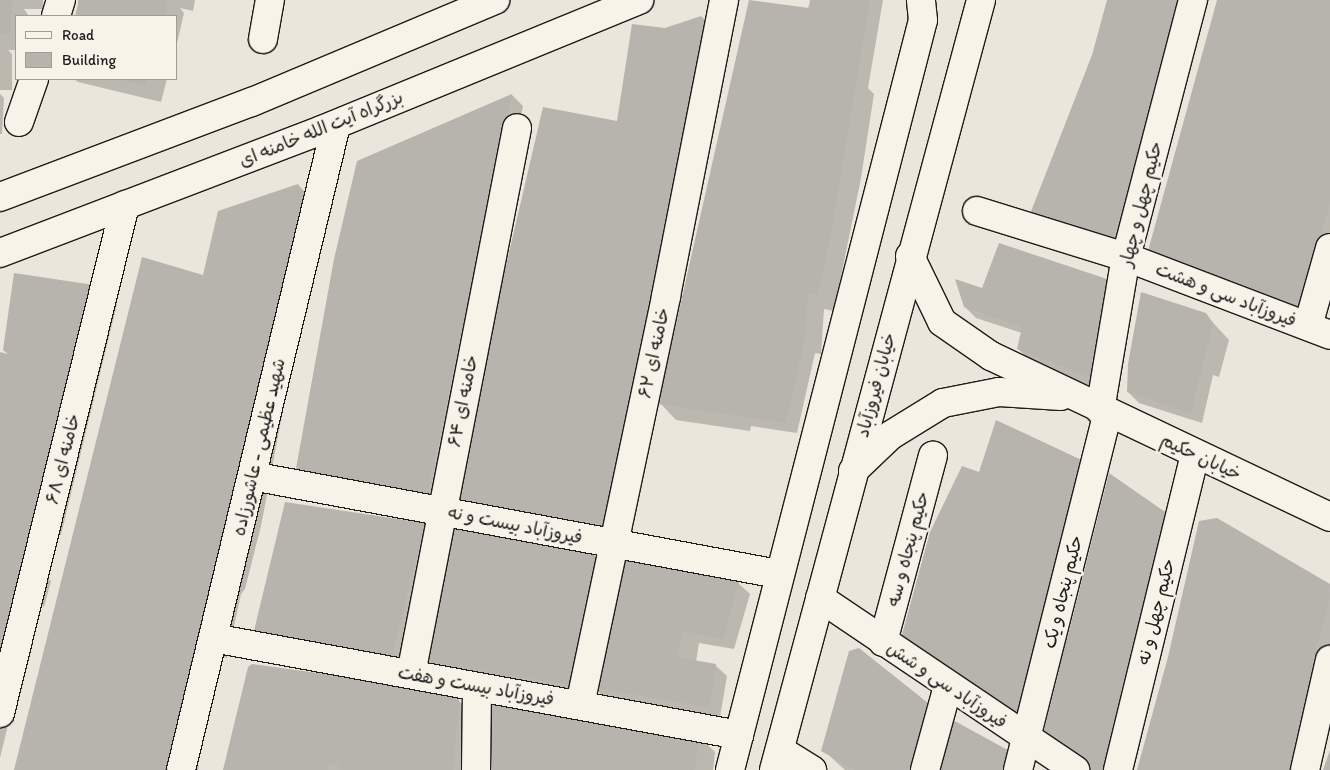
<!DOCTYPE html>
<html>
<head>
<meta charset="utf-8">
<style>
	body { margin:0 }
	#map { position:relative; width:1330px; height:770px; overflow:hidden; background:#eae6dc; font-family:Itim,"Playpen Sans Arabic",sans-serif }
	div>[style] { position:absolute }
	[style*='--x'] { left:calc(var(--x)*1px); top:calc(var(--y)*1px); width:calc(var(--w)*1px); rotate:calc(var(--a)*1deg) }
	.shadow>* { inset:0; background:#0003 }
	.building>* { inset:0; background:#b6b4ac; transform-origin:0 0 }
	.roads { filter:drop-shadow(1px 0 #1c1c1c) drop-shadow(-1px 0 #1c1c1c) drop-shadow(0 1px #1c1c1c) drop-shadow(0 -1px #1c1c1c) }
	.street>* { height:28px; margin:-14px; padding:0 14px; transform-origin:14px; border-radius:14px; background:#f7f3e8 }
	.secondary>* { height:28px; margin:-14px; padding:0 14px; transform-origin:14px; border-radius:14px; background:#f7f3e8 }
	.highway>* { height:28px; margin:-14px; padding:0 14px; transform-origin:14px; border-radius:14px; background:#f7f3e8 }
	span { translate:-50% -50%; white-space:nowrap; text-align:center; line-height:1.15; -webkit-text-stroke:5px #f7f3e8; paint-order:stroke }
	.street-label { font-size:18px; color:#1c1c1c }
	.legend { position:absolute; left:15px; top:15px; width:162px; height:65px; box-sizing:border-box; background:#f7f3e8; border:1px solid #9f9d96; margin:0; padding:6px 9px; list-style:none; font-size:15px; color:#1c1c1c }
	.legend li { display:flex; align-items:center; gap:10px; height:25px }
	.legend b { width:25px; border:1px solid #9f9d96 }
</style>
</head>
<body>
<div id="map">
	<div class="shadow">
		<i style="clip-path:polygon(0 0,43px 0,43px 9px,24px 9px,29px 16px,16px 16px,16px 50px,8px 50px,12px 54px,12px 90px,0 90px)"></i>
		<i style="clip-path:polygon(79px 0,195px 0,193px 11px,180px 8px,184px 13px,176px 48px,176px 16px,75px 16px)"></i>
		<i style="clip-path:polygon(811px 0,883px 0,868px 88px,874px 94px,861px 178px,834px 311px,824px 309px,821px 354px,815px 353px,797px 433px,751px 426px,750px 431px,676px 420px,660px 403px)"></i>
		<i style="clip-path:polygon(1108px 0,1203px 0,1129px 252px,1032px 213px,1093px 55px)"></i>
		<i style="clip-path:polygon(1220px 0,1330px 0,1330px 284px)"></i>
		<i style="clip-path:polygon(706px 22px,619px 537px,475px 515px,459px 499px,618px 122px,665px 29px)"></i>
		<i style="clip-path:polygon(74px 79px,167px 79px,161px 102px,78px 82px)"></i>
		<i style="clip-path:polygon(0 94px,4px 98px,2px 134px,0 134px)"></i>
		<i style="clip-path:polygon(512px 95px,523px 106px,444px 509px,313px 490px,358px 162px)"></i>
		<i style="clip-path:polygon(298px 185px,309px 196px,313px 253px,261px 526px,245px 589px,241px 594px,227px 658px,221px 656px,194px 760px,199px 766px,198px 770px,15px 770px,204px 276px)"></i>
		<i style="clip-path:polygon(100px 287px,117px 304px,61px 535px,55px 534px,45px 576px,51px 581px,44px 607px,22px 588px,40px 607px,37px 606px,0 758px,0 354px,11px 356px)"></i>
		<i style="clip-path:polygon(983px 289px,1115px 395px,1035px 365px,1018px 349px,1022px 333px,976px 318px,965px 307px)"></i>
		<i style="clip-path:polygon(1205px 314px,1229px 340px,1219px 377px,1213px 375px,1202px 423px,1139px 403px,1128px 392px)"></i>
		<i style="clip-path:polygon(980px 474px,1104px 481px,1089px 546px,1083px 543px,1061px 633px,1068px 640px,1121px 770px,1090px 770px,1055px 749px,1061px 670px,1053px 665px,1043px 702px,1048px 707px,1040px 739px)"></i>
		<i style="clip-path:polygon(286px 503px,425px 524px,441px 541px,588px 551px,581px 695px,266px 646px)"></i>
		<i style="clip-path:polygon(1217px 519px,1330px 585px,1330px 687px,1313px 770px,1138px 770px,1163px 681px)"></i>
		<i style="clip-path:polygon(738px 583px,750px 594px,734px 649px,699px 643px,696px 662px,715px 665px,727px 676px,720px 717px,611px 704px,594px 687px)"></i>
		<i style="clip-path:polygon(455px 697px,472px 714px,471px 770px,224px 770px)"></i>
		<i style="clip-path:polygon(698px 736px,715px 752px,713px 770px,485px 770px)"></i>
		<i style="clip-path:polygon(823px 750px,1029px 770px,845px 770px)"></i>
	</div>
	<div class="building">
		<i style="clip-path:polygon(0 0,12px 0,10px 34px,0 34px)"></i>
		<i style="left:78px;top:0;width:89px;height:16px"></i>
		<i style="clip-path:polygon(749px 0,809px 8px,810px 0,870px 0,829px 244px,817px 295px,808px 293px,805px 338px,786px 423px,658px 404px)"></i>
		<i style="clip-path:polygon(1107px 0,1183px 0,1136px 165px,1113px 236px,1108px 240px,1030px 214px,1092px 55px)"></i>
		<i style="clip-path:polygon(1217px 0,1330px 0,1330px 202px,1301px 310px,1152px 257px,1148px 251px)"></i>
		<i style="clip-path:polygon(701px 16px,706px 21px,668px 225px,603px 521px,598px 524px,457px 499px,490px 334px,543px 107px,617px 121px,632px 24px,665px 28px)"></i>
		<i style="clip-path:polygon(118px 79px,147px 79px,145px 86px)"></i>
		<i style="clip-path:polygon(512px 94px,427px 494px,295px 474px,334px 259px,357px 161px)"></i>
		<i style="clip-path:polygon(298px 184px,304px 193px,297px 236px,178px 770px,14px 770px,142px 257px,203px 275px,218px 211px)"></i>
		<i style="clip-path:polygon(999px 243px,1113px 281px,1098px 380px,1017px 349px,1022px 327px,964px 307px,955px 279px,982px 288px)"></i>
		<i style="clip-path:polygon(14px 273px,101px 286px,0 702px,0 352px,8px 354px,3px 350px)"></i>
		<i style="clip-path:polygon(1141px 292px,1206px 313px,1213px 323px,1191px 413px,1127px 392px,1128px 364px)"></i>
		<i style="clip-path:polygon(996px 420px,1088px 463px,1023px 724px,900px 642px,930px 532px,962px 466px,979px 472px)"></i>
		<i style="clip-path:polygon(1109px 473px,1168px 514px,1107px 770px,1094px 770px,1042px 738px)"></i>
		<i style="clip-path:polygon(285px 502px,425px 523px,392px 656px,253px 635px)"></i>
		<i style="clip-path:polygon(1217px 518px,1330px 584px,1328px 605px,1313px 658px,1305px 711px,1290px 770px,1137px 770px,1168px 657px,1199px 521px)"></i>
		<i style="clip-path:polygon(443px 526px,589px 550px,597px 558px,570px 685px,415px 660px)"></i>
		<i style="clip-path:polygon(619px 556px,732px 576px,739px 582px,723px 639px,682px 631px,677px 657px,716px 664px,709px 707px,593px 688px)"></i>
		<i style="clip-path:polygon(859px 648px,933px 707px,919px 770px,855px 770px,821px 751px,849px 651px)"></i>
		<i style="clip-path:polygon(252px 664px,376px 681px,456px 696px,459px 700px,453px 770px,346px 770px,337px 769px,338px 764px,329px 763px,328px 770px,223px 770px,248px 667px)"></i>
		<i style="clip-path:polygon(491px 702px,699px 734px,695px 770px,483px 770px,487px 707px)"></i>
		<i style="clip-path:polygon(951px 719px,1015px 754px,1011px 770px,937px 770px)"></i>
		<i style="clip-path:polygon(1330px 750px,1330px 770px,1323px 770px)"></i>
	</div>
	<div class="roads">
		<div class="street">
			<i style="--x:56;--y:16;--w:17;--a:-73"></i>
			<i style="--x:263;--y:39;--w:40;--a:-80"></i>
			<i style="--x:19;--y:122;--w:46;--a:-70.8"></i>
			<i style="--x:977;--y:211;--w:156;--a:17.2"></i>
			<i style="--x:1126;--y:257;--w:218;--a:20.9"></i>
			<i style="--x:1308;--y:326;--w:81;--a:-74.2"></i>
			<i style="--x:1100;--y:410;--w:155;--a:-80.4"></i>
			<i style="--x:1126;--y:257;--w:266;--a:-75.4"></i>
			<i style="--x:252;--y:476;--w:535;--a:10.55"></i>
			<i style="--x:820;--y:598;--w:308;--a:34"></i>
			<i style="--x:213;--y:638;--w:535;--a:10.45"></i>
			<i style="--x:883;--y:642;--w:193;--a:-75"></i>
			<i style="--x:411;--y:674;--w:556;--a:-79.01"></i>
			<i style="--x:580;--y:705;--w:418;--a:-78.1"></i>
			<i style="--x:666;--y:296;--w:302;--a:-78.9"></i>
			<i style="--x:0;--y:713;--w:523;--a:-76.18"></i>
			<i style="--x:780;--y:750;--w:38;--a:32"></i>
			<i style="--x:181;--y:770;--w:663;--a:-76.49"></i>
			<i style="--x:476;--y:770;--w:83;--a:-89.3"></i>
			<i style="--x:925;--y:770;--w:87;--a:-74.7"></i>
			<i style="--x:1018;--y:770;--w:368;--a:-75.9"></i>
			<i style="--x:1118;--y:770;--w:325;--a:-76.3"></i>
			<i style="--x:1305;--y:770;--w:113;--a:-77.2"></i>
		</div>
		<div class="secondary">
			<i style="--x:910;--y:256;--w:73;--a:64.1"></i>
			<i style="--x:942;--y:322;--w:60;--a:34.8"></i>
			<i style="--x:991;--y:356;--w:375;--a:25.4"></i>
			<i style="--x:853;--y:471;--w:52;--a:-43.5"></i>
			<i style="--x:891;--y:435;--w:61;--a:-31.6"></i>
			<i style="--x:943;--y:403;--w:57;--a:-11.1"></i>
			<i style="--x:999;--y:392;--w:62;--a:3.7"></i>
			<i style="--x:730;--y:770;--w:774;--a:-75.57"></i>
			<i style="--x:923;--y:20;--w:20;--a:-96"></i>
			<i style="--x:774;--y:770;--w:797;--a:-74.95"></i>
		</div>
		<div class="highway">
			<i style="--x:0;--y:197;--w:269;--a:-20.7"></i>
			<i style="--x:252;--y:102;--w:264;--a:-22.8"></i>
			<i style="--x:0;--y:253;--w:345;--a:-20.9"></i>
			<i style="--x:322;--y:130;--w:343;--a:-22.3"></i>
		</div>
	</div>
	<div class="street-label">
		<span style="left:321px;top:129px;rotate:-22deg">بزرگراه آیت الله خامنه ای</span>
		<span style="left:1141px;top:204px;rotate:-76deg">حکیم چهل و چهار</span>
		<span style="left:1226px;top:295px;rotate:21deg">فیروزآباد سی و هشت</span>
		<span style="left:654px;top:353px;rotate:-78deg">خامنه ای ۶۲</span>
		<span style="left:876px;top:385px;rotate:-75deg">خیابان فیروزآباد</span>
		<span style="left:463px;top:401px;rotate:-79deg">خامنه ای ۶۴</span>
		<span style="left:259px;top:447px;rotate:-77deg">شهید عظیمی - عاشورزاده</span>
		<span style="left:1201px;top:457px;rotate:25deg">خیابان حکیم</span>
		<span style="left:63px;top:459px;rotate:-76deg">خامنه ای ۶۸</span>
		<span style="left:515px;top:525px;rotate:11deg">فیروزآباد بیست و نه</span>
		<span style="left:908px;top:549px;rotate:-75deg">حکیم پنجاه و سه</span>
		<span style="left:1063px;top:592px;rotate:-76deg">حکیم پنجاه و یک</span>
		<span style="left:1156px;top:612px;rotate:-76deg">حکیم چهل و نه</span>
		<span style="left:947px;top:685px;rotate:34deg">فیروزآباد سی و شش</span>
		<span style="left:476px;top:686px;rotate:10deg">فیروزآباد بیست و هفت</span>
	</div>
	<ul class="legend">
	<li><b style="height:6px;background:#f7f3e8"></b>Road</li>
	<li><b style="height:14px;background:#b6b4ac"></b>Building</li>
	</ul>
</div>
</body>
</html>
